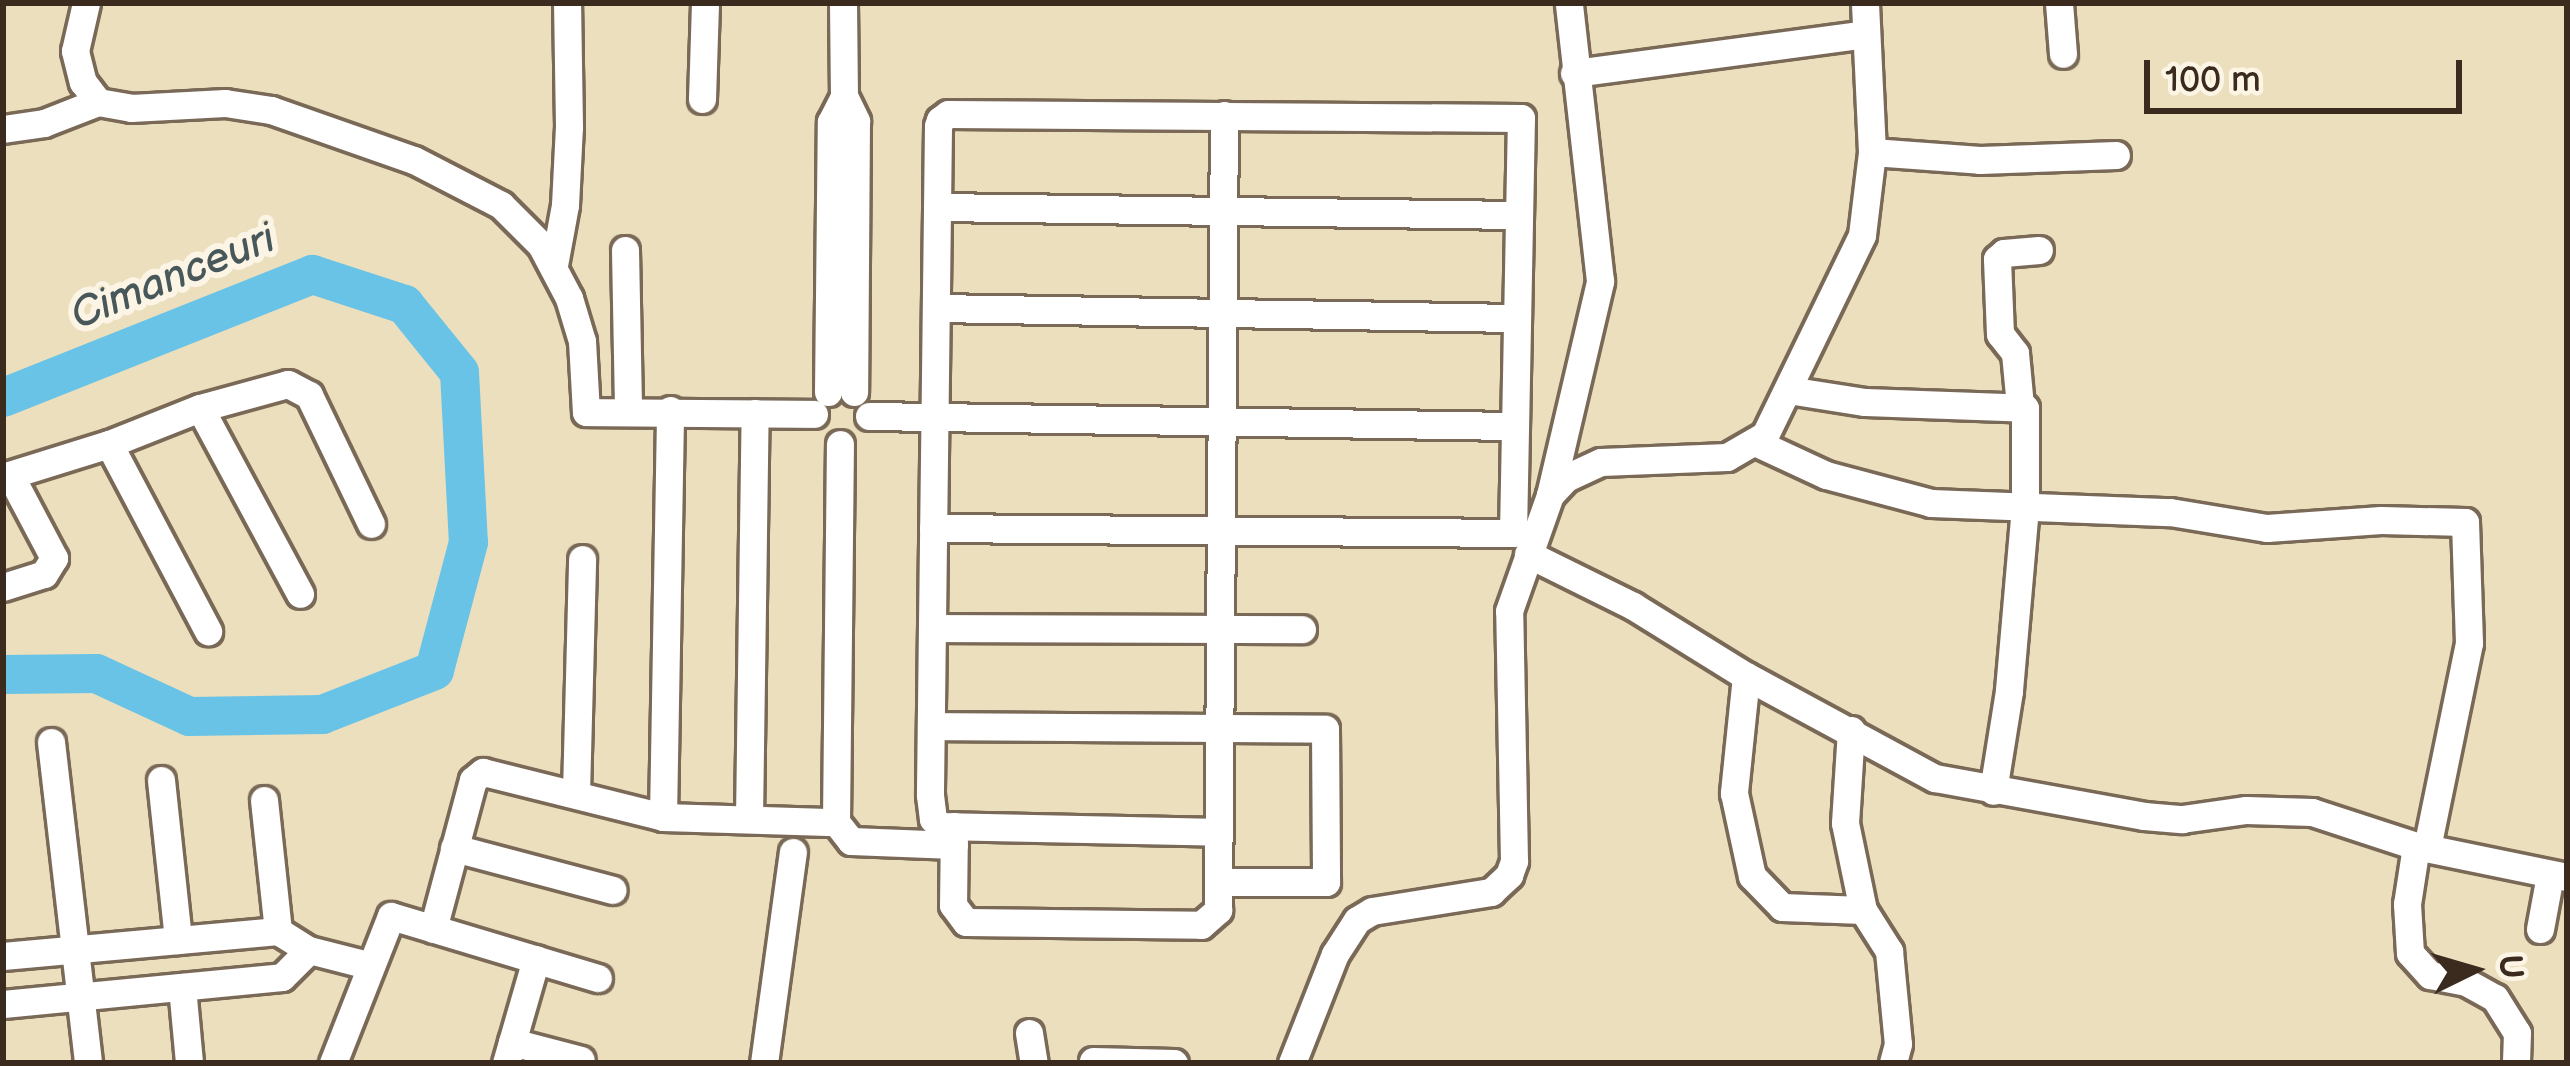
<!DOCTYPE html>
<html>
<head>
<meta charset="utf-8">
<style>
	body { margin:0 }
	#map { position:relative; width:2570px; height:1066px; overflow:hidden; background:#ecdfbd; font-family:"Balsamiq Sans",sans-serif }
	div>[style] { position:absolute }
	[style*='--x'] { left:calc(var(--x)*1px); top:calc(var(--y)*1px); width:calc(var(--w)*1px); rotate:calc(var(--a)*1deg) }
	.river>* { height:39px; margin:-19.5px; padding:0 19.5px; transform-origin:19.5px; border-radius:19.5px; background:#68c3e6 }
	.roads { filter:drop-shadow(3px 0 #796956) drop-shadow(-3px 0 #796956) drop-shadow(0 3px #796956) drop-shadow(0 -3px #796956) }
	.minor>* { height:27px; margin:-13.5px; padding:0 13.5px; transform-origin:13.5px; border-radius:13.5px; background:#fff }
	span { translate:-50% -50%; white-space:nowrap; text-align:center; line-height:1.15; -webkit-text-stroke:12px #fcf5e5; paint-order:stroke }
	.water-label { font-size:42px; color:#48585a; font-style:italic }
	.frame { position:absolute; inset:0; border:6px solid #3b2a1e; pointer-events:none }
	.north { position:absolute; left:2414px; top:910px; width:120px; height:120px; -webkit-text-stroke:9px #fcf5e5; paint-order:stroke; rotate:85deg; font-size:33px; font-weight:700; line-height:48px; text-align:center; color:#3b2a1e }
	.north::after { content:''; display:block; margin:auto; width:42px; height:54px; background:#3b2a1e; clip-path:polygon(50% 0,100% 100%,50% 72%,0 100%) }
	.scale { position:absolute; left:2144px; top:60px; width:318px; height:54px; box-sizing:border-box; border:6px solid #3b2a1e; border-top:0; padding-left:15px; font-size:36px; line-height:42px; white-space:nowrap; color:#3b2a1e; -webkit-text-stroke:9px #fcf5e5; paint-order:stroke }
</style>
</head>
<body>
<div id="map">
	<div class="river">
		<i style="--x:3;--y:397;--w:333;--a:-21.7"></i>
		<i style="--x:312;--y:274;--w:97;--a:18.1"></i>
		<i style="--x:404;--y:304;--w:87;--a:51"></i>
		<i style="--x:459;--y:372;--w:170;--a:87"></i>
		<i style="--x:468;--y:542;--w:132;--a:104.9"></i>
		<i style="--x:434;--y:670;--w:120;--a:158.6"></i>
		<i style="--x:322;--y:714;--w:133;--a:179.1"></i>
		<i style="--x:189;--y:716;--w:102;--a:-155.2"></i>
		<i style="--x:96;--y:673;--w:93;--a:179.4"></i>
	</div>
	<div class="roads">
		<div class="minor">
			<i style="--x:86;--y:3;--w:49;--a:102.9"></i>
			<i style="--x:75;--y:51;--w:32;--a:76"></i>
			<i style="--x:83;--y:82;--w:25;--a:53"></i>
			<i style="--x:98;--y:102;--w:34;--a:10"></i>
			<i style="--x:131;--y:108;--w:94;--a:-3"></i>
			<i style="--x:225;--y:103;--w:47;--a:8.7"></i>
			<i style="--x:271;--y:110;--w:151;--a:19.3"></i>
			<i style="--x:414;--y:160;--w:98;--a:27.3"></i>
			<i style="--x:501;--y:205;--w:57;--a:45"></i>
			<i style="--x:541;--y:245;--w:60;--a:62.2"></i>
			<i style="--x:569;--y:298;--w:45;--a:73.2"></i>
			<i style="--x:582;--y:341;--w:71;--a:86.8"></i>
			<i style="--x:586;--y:412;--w:228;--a:0.5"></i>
			<i style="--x:843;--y:3;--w:93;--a:89.4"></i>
			<i style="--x:844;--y:96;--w:28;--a:64"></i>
			<i style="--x:856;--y:121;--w:271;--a:90.4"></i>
			<i style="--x:2059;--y:3;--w:51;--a:85.5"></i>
			<i style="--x:1574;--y:73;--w:294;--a:-7.6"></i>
			<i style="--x:702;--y:99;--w:96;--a:-88.2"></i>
			<i style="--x:3;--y:129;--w:41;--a:-8.3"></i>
			<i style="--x:44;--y:123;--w:58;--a:-21.3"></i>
			<i style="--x:1872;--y:152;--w:108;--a:4.2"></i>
			<i style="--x:1980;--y:160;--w:136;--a:-2.1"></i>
			<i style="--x:937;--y:207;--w:582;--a:0.79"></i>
			<i style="--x:625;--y:250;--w:160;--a:88.9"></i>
			<i style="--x:554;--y:265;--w:61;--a:-79.6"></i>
			<i style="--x:565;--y:205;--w:78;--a:-87.1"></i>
			<i style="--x:569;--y:127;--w:124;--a:-90.9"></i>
			<i style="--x:936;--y:308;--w:581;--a:0.99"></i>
			<i style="--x:1788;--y:390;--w:78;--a:8.9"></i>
			<i style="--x:1865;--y:402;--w:160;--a:2.1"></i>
			<i style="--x:2025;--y:408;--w:99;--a:90"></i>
			<i style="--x:2025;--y:507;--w:185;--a:95"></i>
			<i style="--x:2009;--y:691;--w:101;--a:99.1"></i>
			<i style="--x:828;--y:392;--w:270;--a:-89.4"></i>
			<i style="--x:831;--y:122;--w:29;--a:-63"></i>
			<i style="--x:2020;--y:406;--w:53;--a:-95.4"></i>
			<i style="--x:2015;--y:353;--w:24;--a:-128"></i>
			<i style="--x:2000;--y:334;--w:75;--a:-92.3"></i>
			<i style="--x:1997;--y:259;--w:9;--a:-41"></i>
			<i style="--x:2004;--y:253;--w:35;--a:-5"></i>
			<i style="--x:200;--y:408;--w:211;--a:61.7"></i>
			<i style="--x:869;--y:416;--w:646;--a:0.89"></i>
			<i style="--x:1757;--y:443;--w:76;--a:24.9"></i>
			<i style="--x:1826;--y:475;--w:109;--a:14.9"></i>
			<i style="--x:1931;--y:503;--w:239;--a:2.2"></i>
			<i style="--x:2170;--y:512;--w:98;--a:9.4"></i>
			<i style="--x:2267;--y:528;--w:114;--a:-4"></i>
			<i style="--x:2381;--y:520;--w:84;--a:1.4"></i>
			<i style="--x:2465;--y:522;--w:121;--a:88.1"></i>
			<i style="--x:2469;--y:643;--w:209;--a:101.6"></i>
			<i style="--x:109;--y:444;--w:212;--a:62.1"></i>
			<i style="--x:3;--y:477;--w:111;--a:-17.3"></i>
			<i style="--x:109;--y:444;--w:98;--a:-21.6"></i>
			<i style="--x:200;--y:408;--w:91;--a:-15.3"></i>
			<i style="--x:288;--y:384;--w:24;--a:28"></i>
			<i style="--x:309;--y:395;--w:143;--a:64.3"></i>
			<i style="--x:1550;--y:495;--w:220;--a:-76.8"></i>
			<i style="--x:1600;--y:281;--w:280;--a:-96.4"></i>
			<i style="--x:933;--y:528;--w:580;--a:0.49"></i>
			<i style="--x:1513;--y:533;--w:415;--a:-88.9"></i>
			<i style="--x:1521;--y:118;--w:573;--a:-179.6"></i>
			<i style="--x:948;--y:114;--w:10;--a:143"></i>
			<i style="--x:940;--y:120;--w:6;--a:108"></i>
			<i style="--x:938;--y:126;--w:669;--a:90.69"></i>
			<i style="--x:930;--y:795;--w:24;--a:83"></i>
			<i style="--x:933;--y:819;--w:10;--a:45"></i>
			<i style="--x:940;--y:826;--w:279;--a:1.2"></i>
			<i style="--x:1528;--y:554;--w:117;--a:26.3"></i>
			<i style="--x:1633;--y:606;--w:133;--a:31.8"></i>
			<i style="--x:1746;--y:676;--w:215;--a:28.4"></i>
			<i style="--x:1935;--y:778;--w:212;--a:10.3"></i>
			<i style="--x:2144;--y:816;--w:38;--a:5"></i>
			<i style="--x:2182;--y:819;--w:65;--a:-8"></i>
			<i style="--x:2246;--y:810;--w:66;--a:1.7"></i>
			<i style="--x:2312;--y:812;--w:109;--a:18.1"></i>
			<i style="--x:2416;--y:846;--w:154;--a:11.6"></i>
			<i style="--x:3;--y:587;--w:43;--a:-17.6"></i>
			<i style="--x:44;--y:574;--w:19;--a:-58"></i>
			<i style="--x:54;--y:558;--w:94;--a:-117.9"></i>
			<i style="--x:932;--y:628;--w:370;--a:0.2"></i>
			<i style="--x:1746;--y:676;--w:118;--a:95.9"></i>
			<i style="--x:1734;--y:793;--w:85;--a:77.8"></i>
			<i style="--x:1752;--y:876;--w:43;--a:45.9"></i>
			<i style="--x:1782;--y:907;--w:81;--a:2.1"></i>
			<i style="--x:931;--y:726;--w:394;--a:0.4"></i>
			<i style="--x:1325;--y:729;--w:153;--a:89.6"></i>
			<i style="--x:1326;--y:882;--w:107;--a:180"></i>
			<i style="--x:1851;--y:730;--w:93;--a:93.7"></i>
			<i style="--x:1845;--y:823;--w:89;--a:78.3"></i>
			<i style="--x:1863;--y:910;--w:49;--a:57.6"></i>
			<i style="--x:1889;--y:951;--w:93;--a:84.5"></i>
			<i style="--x:1898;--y:1044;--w:20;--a:105"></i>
			<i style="--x:51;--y:742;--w:323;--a:83.4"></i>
			<i style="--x:161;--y:780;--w:161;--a:83.9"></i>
			<i style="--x:576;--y:793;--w:234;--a:-88.5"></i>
			<i style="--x:264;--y:800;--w:132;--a:83.9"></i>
			<i style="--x:663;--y:817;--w:407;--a:-89"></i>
			<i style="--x:749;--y:819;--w:406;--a:-89.2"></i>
			<i style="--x:836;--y:822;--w:378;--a:-89.4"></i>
			<i style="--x:954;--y:826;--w:79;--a:90.7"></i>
			<i style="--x:953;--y:905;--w:21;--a:53"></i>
			<i style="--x:966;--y:922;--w:235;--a:0.7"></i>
			<i style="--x:1201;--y:925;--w:23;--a:-41"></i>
			<i style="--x:1218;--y:910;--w:795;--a:-89.57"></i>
			<i style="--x:2416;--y:846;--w:59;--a:98.8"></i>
			<i style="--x:2407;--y:904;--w:49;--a:86.5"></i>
			<i style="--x:2410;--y:953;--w:30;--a:48"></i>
			<i style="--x:2430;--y:975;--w:37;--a:11"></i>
			<i style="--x:2466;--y:982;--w:33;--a:29"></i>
			<i style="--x:2495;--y:998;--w:41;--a:57.8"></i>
			<i style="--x:2517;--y:1033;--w:30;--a:92"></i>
			<i style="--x:454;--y:848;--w:164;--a:14.8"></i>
			<i style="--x:433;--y:929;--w:154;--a:-75"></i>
			<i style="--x:473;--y:780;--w:13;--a:-39"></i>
			<i style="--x:483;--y:772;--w:186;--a:14"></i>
			<i style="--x:663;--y:817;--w:173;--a:1.7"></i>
			<i style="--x:836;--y:822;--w:24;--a:52"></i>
			<i style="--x:851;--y:841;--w:103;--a:2.2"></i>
			<i style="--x:2540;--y:929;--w:55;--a:-79.5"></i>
			<i style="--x:3;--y:956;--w:276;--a:-5.2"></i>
			<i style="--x:278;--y:931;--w:36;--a:32"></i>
			<i style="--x:309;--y:950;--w:61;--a:14.3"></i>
			<i style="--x:182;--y:987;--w:76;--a:84.7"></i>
			<i style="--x:3;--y:1004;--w:280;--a:-5.5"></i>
			<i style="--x:282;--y:977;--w:38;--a:-45"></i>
			<i style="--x:1029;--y:1033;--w:30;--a:81"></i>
			<i style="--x:512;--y:1042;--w:71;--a:14.6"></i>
			<i style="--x:1093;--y:1061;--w:81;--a:1.4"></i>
			<i style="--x:333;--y:1063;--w:158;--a:-68.5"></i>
			<i style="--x:391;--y:916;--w:216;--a:16.7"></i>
			<i style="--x:506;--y:1063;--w:108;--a:-73.9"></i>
			<i style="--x:764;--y:1063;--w:213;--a:-82.2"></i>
			<i style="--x:1292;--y:1063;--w:117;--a:-68.5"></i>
			<i style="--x:1335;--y:954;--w:40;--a:-57.1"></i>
			<i style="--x:1357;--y:920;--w:17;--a:-31"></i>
			<i style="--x:1372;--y:911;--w:121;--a:-9.1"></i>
			<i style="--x:1491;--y:892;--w:25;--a:-43"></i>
			<i style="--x:1509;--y:875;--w:15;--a:-70"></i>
			<i style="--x:1514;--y:861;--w:250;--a:-91.1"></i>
			<i style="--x:1509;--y:611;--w:123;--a:-70.5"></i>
			<i style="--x:1550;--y:495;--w:23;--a:-47"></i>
			<i style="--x:1566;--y:478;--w:38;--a:-25"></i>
			<i style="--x:1601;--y:462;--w:126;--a:-2.3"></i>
			<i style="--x:1727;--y:457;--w:44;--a:-30.1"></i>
			<i style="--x:1765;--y:435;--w:222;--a:-64.1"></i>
			<i style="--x:1862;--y:235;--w:84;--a:-83.1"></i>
			<i style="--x:1872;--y:152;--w:149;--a:-92.7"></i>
		</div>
	</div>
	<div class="water-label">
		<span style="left:173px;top:278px;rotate:-22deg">Cimanceuri</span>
	</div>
	<div class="frame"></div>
	<div class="north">U</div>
	<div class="scale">100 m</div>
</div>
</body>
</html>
